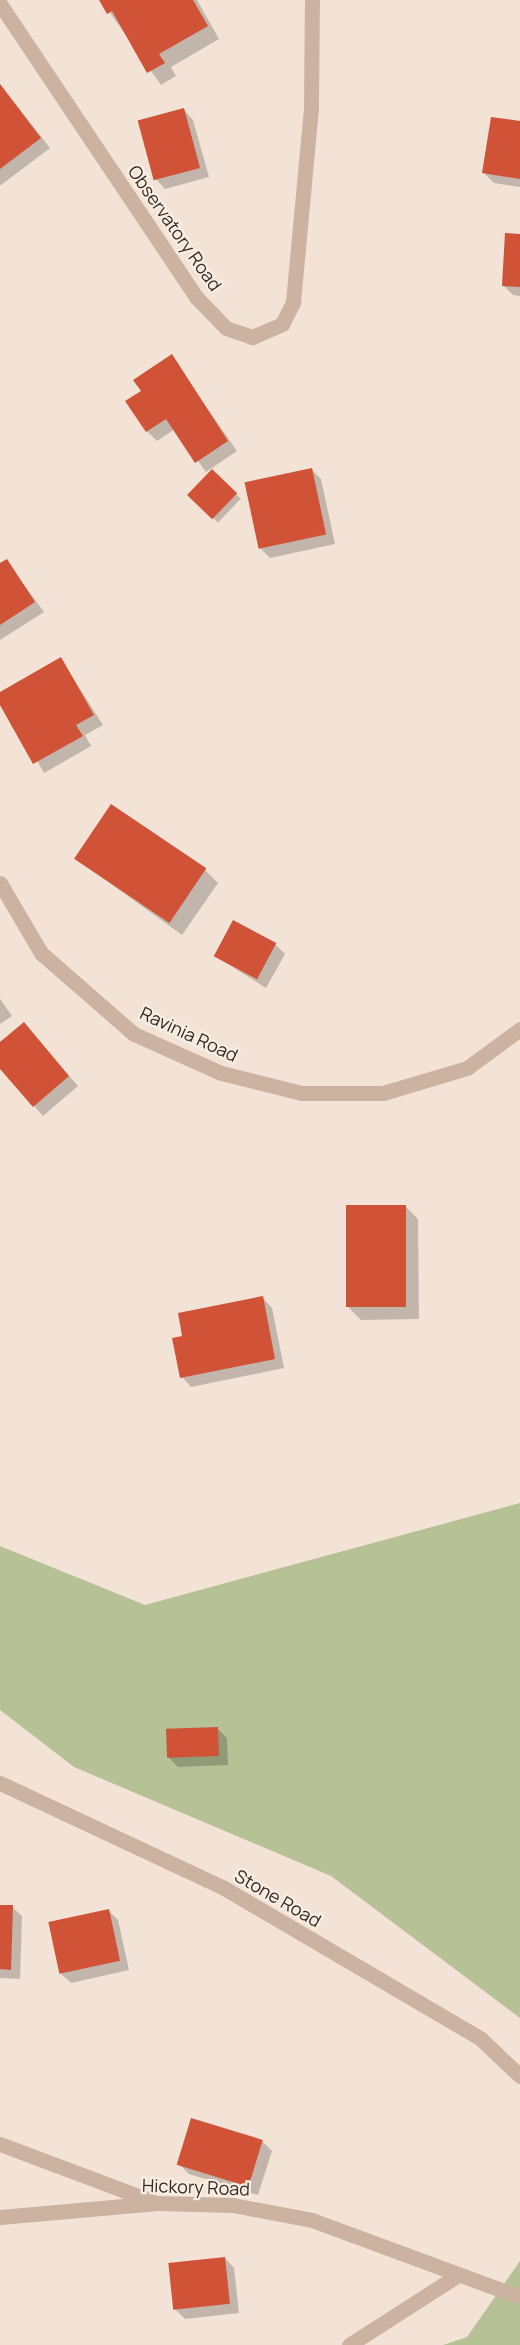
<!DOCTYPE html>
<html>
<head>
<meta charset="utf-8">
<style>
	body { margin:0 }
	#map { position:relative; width:520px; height:2345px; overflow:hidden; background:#f3e3d6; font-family:Manrope,sans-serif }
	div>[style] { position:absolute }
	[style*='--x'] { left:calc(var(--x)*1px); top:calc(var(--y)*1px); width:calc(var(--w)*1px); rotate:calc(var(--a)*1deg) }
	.green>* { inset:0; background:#b6c295 }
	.shadow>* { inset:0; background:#0003; transform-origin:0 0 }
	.building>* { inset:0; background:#d05237; transform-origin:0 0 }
	.street>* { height:15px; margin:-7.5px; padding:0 7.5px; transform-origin:7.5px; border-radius:7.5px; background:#cbb2a1 }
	span { translate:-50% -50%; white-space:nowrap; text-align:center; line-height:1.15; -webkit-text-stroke:4.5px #faeee2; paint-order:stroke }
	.street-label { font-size:18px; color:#352925 }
</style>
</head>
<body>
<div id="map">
	<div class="green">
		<i style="clip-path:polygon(520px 1503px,520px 2018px,331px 1876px,74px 1767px,0 1710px,0 1546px,145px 1605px)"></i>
		<i style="clip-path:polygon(520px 2261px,520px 2345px,443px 2345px,467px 2337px)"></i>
	</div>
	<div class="shadow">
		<i style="clip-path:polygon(101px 0,197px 0,219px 39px,171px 67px,176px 76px,161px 85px)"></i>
		<i style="clip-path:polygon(0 84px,50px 148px,1px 185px,0 185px)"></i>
		<i style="clip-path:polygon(184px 110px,193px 120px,209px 177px,165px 189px,156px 179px)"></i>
		<i style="clip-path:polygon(520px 123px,520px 187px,494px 183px,484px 173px)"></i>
		<i style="clip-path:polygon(520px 235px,520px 296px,513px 295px,504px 286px)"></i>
		<i style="clip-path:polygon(171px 356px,237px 451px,206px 472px,175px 429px,157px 441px,147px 431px,143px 392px)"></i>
		<i style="clip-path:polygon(312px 470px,321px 479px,335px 544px,270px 558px,260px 548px)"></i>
		<i style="left:212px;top:471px;width:40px;height:33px;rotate:44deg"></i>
		<i style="clip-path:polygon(6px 560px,44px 612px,0 640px,0 565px)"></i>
		<i style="clip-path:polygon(61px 659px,103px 725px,85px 735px,91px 746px,44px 773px,0 694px)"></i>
		<i style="clip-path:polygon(75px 858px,205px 870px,218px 883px,182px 935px)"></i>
		<i style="clip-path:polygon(275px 944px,285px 954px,266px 988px,215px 956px)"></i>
		<i style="clip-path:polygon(0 999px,12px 1016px,0 1024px)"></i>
		<i style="clip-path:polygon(33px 1034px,78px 1086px,43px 1116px,0 1067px,0 1044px)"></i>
		<i style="clip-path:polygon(405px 1206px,418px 1219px,419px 1319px,361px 1320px,348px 1307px)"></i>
		<i style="clip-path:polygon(263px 1298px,272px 1308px,284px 1368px,191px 1387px,182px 1377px,184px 1337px)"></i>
		<i style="clip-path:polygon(217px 1728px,227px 1738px,228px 1765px,178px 1767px,168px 1757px)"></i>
		<i style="clip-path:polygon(0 1906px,12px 1907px,22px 1916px,20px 1979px,0 1978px)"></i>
		<i style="clip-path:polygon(108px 1910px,118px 1920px,129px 1970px,71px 1983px,61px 1974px)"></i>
		<i style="clip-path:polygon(262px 2141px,272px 2151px,258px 2195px,189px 2174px,179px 2164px)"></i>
		<i style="clip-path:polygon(225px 2258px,234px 2268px,239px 2313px,185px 2319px,175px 2309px)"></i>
	</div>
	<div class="building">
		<i style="clip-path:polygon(99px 0,193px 0,208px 26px,159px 54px,165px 63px,147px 73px,112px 11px,107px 14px)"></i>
		<i style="clip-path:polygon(0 84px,41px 138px,0 169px)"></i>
		<i style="left:184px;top:108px;width:62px;height:48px;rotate:75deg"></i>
		<i style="clip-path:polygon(491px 117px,520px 121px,520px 179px,482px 173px)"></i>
		<i style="clip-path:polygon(505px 233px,520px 234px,520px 287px,502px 286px)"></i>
		<i style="clip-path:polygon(172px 354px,228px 441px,195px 463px,166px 419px,146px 432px,125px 401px,141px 391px,133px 380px)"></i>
		<i style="left:312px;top:468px;width:68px;height:69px;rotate:78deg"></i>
		<i style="left:212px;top:469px;width:35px;height:36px;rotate:44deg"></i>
		<i style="clip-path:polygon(7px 559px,35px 602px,0 625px,0 563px)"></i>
		<i style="clip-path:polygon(61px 657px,94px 715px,76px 725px,83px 736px,33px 764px,0 705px,0 692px)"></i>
		<i style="left:111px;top:804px;width:115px;height:66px;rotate:34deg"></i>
		<i style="left:233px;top:920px;width:49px;height:41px;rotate:28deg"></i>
		<i style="clip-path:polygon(24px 1022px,69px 1076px,33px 1107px,0 1069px,0 1042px)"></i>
		<i style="left:406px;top:1205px;width:102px;height:60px;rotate:90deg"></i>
		<i style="clip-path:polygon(263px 1296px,275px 1359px,180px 1378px,172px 1338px,182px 1336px,178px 1313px)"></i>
		<i style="left:218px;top:1727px;width:29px;height:52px;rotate:88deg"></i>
		<i style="clip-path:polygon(0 1905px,13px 1905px,11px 1970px,0 1969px)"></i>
		<i style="left:109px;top:1909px;width:53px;height:62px;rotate:78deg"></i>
		<i style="left:191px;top:2118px;width:75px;height:49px;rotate:17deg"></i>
		<i style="left:225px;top:2257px;width:47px;height:57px;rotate:84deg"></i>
	</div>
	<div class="street">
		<i style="--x:0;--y:4;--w:353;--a:56.2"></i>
		<i style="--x:196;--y:297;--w:43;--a:45.9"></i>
		<i style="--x:226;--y:328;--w:28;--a:19"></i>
		<i style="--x:252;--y:337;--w:33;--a:-23"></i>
		<i style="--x:282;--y:324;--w:25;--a:-63"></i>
		<i style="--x:293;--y:302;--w:196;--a:-84.7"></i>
		<i style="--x:311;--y:107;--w:107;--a:-89.5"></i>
		<i style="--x:0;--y:883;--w:81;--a:59.6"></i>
		<i style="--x:41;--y:953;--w:123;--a:41.1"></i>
		<i style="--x:134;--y:1034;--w:95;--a:24.1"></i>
		<i style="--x:221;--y:1073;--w:83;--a:13.9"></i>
		<i style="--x:302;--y:1093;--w:81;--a:0"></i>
		<i style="--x:383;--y:1093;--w:88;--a:-16.6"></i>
		<i style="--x:467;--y:1068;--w:66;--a:-36.3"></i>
		<i style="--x:0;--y:1783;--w:247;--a:25.1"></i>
		<i style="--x:224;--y:1888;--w:298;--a:30.4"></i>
		<i style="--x:481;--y:2039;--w:54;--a:43.5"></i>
		<i style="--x:0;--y:2144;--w:162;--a:20.6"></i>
		<i style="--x:0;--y:2217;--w:158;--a:-5.1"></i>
		<i style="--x:157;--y:2203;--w:76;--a:1.5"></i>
		<i style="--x:233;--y:2205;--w:80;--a:10.8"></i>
		<i style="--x:312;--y:2220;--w:222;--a:20.3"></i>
		<i style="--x:349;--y:2345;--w:126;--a:-32.7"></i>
	</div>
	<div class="street-label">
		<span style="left:175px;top:228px;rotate:55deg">Observatory Road</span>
		<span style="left:189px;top:1034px;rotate:25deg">Ravinia Road</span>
		<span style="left:278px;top:1898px;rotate:30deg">Stone Road</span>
		<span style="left:196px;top:2187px;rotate:2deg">Hickory Road</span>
	</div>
</div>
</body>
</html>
